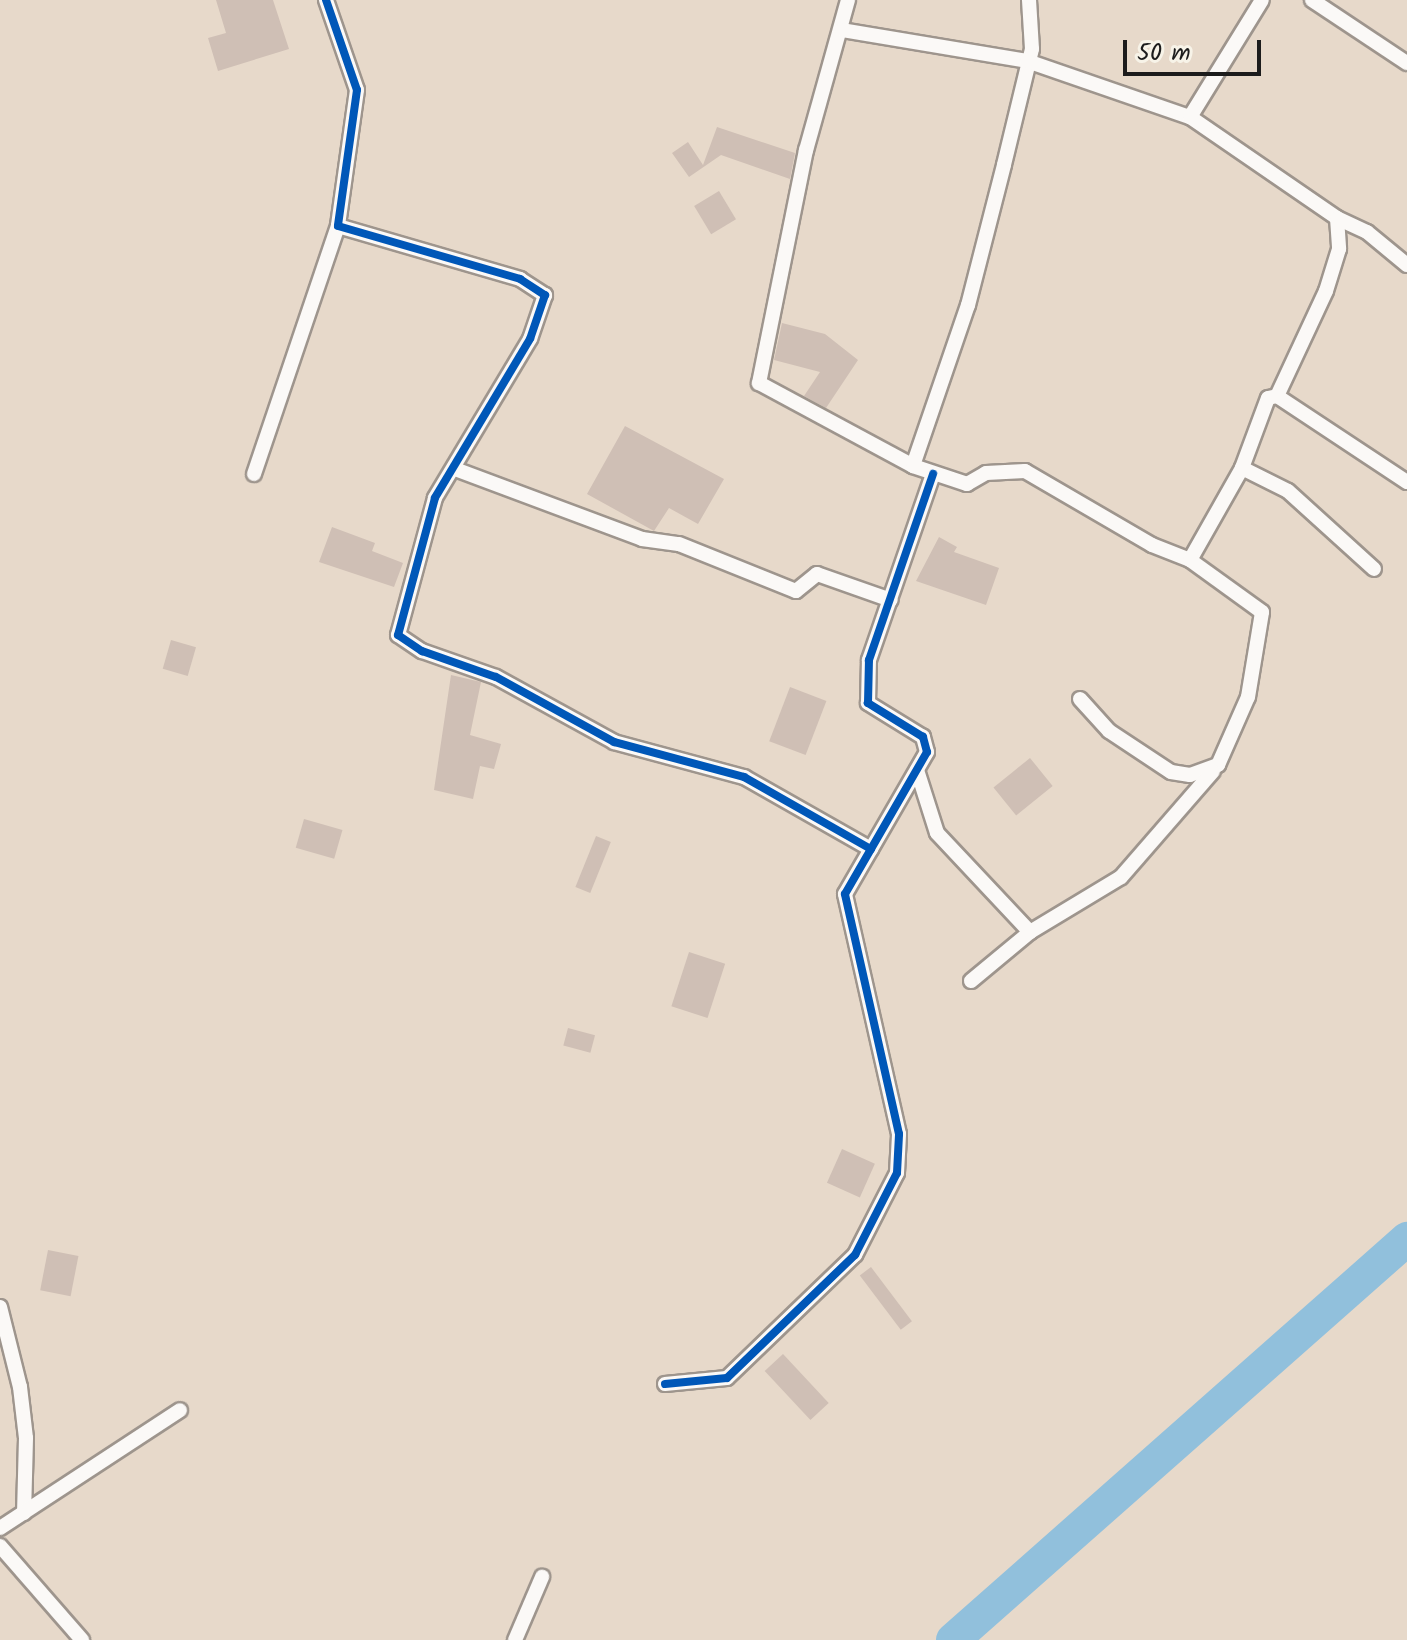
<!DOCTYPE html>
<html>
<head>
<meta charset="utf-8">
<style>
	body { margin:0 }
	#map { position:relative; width:1407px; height:1640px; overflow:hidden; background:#e7d9ca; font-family:Kalam,sans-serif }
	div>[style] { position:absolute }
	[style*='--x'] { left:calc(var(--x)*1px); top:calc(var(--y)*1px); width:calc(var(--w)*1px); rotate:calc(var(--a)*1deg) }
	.river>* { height:34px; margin:-17px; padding:0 17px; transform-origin:17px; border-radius:17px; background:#91c0dc }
	.building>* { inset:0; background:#cfbfb5; transform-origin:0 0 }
	.roads { filter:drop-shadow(2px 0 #9e958d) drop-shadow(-2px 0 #9e958d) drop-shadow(0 2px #9e958d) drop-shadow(0 -2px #9e958d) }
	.street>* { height:14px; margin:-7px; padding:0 7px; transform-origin:7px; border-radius:7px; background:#fbf9f7 }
	.cycleway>* { height:8px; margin:-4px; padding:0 4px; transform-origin:4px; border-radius:4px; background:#0057b8 }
	span { translate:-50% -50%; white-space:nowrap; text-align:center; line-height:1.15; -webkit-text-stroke:7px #f7f3e8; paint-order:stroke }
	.scale { position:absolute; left:1123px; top:40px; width:138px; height:36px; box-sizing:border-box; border:4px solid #1c1c1c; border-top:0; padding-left:10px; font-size:24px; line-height:28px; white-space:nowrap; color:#1c1c1c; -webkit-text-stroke:6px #f7f3e8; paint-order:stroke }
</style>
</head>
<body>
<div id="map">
	<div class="river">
		<i style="--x:953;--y:1640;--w:606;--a:-41.45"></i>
	</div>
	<div class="building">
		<i style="clip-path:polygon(216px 0,273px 0,289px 49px,218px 71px,208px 38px,226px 33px)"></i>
		<i style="clip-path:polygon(717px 127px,795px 153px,790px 179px,721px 155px,689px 177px,672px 153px,688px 142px,703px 165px)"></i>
		<i style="left:719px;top:191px;width:33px;height:29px;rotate:59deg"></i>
		<i style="clip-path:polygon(782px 323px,825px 334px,858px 360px,826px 408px,804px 396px,820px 372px,774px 360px)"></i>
		<i style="clip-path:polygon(625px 426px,724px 479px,698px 524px,669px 508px,654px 531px,587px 494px)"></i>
		<i style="clip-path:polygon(332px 527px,375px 543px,372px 551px,403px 563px,394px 587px,319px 562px)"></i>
		<i style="clip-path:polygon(939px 537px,957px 547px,954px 552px,999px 568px,986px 605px,916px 581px)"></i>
		<i style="left:171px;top:640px;width:26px;height:30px;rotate:16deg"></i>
		<i style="clip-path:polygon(451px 675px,481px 682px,470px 735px,501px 744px,494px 769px,480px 766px,473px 799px,434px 790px)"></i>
		<i style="left:790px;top:687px;width:39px;height:58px;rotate:21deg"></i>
		<i style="left:1030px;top:758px;width:36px;height:47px;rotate:51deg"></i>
		<i style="left:304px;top:819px;width:40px;height:30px;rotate:16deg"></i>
		<i style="left:596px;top:836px;width:16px;height:55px;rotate:22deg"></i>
		<i style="left:689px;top:952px;width:38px;height:57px;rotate:18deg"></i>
		<i style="left:568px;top:1028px;width:28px;height:18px;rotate:15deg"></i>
		<i style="left:842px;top:1149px;width:36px;height:37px;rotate:24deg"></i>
		<i style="left:48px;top:1250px;width:31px;height:41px;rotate:11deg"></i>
		<i style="left:871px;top:1267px;width:68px;height:14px;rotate:53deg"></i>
		<i style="left:783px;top:1354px;width:67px;height:25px;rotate:47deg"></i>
	</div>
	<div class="roads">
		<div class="street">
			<i style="--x:326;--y:0;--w:95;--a:71"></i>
			<i style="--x:357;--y:90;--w:137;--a:98"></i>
			<i style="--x:338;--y:226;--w:190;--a:16.2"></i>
			<i style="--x:520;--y:279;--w:30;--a:33"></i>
			<i style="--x:545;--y:295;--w:46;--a:108.8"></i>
			<i style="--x:530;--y:339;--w:185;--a:120.9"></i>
			<i style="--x:435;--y:498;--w:142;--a:105.1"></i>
			<i style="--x:398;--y:635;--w:29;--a:34"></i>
			<i style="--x:422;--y:651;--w:78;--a:19.4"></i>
			<i style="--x:496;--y:677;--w:135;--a:28.8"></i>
			<i style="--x:614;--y:742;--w:135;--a:15.1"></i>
			<i style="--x:744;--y:777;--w:146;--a:29.6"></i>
			<i style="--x:871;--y:849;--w:112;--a:-60"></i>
			<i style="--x:927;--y:752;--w:16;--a:-105"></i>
			<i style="--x:923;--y:737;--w:65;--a:-148.3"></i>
			<i style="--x:868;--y:703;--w:43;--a:-88.7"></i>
			<i style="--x:869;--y:660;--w:197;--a:-71"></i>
			<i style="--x:848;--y:0;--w:156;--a:105.6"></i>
			<i style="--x:806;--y:150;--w:238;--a:101.4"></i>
			<i style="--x:759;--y:383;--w:175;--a:28.3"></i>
			<i style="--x:1029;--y:0;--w:49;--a:86.5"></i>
			<i style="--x:1032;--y:49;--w:119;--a:103.6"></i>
			<i style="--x:1004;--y:165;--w:145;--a:104.4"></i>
			<i style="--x:968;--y:305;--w:170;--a:108.9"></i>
			<i style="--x:913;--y:466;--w:57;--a:18.4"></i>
			<i style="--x:967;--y:484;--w:22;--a:-30"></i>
			<i style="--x:986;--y:473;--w:39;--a:-3"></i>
			<i style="--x:1025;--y:471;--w:147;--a:30.2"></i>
			<i style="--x:1152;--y:545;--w:41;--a:21.5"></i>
			<i style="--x:1312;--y:0;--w:114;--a:33.6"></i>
			<i style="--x:842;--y:30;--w:188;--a:9.5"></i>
			<i style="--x:1027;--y:61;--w:172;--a:19"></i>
			<i style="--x:1190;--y:117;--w:178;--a:34.5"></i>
			<i style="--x:1190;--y:117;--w:137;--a:-58.4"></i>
			<i style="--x:1407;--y:265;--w:52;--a:-140.5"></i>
			<i style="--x:1367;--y:232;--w:33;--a:-155"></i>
			<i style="--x:1337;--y:218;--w:31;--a:86"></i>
			<i style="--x:1339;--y:249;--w:44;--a:107.2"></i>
			<i style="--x:1326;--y:291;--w:116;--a:115"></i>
			<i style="--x:1277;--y:396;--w:156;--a:33.5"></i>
			<i style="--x:1277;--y:396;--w:9;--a:167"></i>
			<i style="--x:1268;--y:398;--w:75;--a:110.4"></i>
			<i style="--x:1242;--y:468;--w:51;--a:26.6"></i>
			<i style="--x:1288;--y:491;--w:116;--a:42.2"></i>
			<i style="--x:455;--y:469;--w:200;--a:20.5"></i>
			<i style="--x:642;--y:539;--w:37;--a:8"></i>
			<i style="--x:679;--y:544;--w:126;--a:21.9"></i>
			<i style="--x:796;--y:591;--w:27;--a:-39"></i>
			<i style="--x:817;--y:574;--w:78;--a:19.4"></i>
			<i style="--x:254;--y:474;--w:262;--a:-71.3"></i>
			<i style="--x:1080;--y:699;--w:43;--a:47.8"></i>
			<i style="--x:1109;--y:731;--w:74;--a:33.5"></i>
			<i style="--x:1171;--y:772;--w:19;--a:9"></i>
			<i style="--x:1190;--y:775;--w:30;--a:-20"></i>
			<i style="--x:1218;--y:765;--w:74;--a:-66.2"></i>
			<i style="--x:1248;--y:697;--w:86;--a:-80.6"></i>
			<i style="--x:1262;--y:612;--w:89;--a:-144.2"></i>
			<i style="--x:1190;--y:560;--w:106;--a:-60.5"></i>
			<i style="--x:917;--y:770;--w:66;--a:72.4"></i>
			<i style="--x:937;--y:833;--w:136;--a:46.8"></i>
			<i style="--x:971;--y:981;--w:77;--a:-39.7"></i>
			<i style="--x:1030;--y:932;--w:106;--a:-31.1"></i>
			<i style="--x:1121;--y:877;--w:140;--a:-49"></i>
			<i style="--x:0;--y:1307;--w:82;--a:76"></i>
			<i style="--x:20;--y:1387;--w:51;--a:83.3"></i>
			<i style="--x:26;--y:1438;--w:75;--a:91.5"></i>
			<i style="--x:665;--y:1384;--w:62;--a:-5.5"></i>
			<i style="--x:727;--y:1378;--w:178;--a:-43.9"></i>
			<i style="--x:855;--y:1255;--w:92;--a:-62.9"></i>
			<i style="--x:897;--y:1173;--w:39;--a:-87"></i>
			<i style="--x:899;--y:1134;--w:246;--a:-102.7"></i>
			<i style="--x:845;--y:894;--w:52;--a:-60"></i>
			<i style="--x:0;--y:1528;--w:215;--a:-33.2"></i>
			<i style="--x:0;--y:1546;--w:125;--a:48.9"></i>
			<i style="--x:515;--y:1640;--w:69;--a:-66.8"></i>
		</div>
	</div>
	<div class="cycleway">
		<i style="--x:326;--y:0;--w:95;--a:71"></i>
		<i style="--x:357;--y:90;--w:137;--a:98"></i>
		<i style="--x:338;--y:226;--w:190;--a:16.2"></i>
		<i style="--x:520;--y:279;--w:30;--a:33"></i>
		<i style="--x:545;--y:295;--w:46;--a:108.8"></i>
		<i style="--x:530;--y:339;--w:185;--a:120.9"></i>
		<i style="--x:435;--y:498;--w:142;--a:105.1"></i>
		<i style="--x:398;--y:635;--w:29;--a:34"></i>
		<i style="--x:422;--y:651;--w:78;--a:19.4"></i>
		<i style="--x:496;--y:677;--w:135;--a:28.8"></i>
		<i style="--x:614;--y:742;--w:135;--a:15.1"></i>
		<i style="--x:744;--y:777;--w:146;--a:29.6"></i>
		<i style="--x:871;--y:849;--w:112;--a:-60"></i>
		<i style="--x:927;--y:752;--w:16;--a:-105"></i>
		<i style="--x:923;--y:737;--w:65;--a:-148.3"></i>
		<i style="--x:868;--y:703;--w:43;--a:-88.7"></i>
		<i style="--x:869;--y:660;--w:197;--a:-71"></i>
		<i style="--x:665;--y:1384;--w:62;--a:-5.5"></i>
		<i style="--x:727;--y:1378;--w:178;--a:-43.9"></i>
		<i style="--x:855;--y:1255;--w:92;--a:-62.9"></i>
		<i style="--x:897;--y:1173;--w:39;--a:-87"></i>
		<i style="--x:899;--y:1134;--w:246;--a:-102.7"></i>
		<i style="--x:845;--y:894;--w:52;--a:-60"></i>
	</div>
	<div class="scale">50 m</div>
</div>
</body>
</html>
